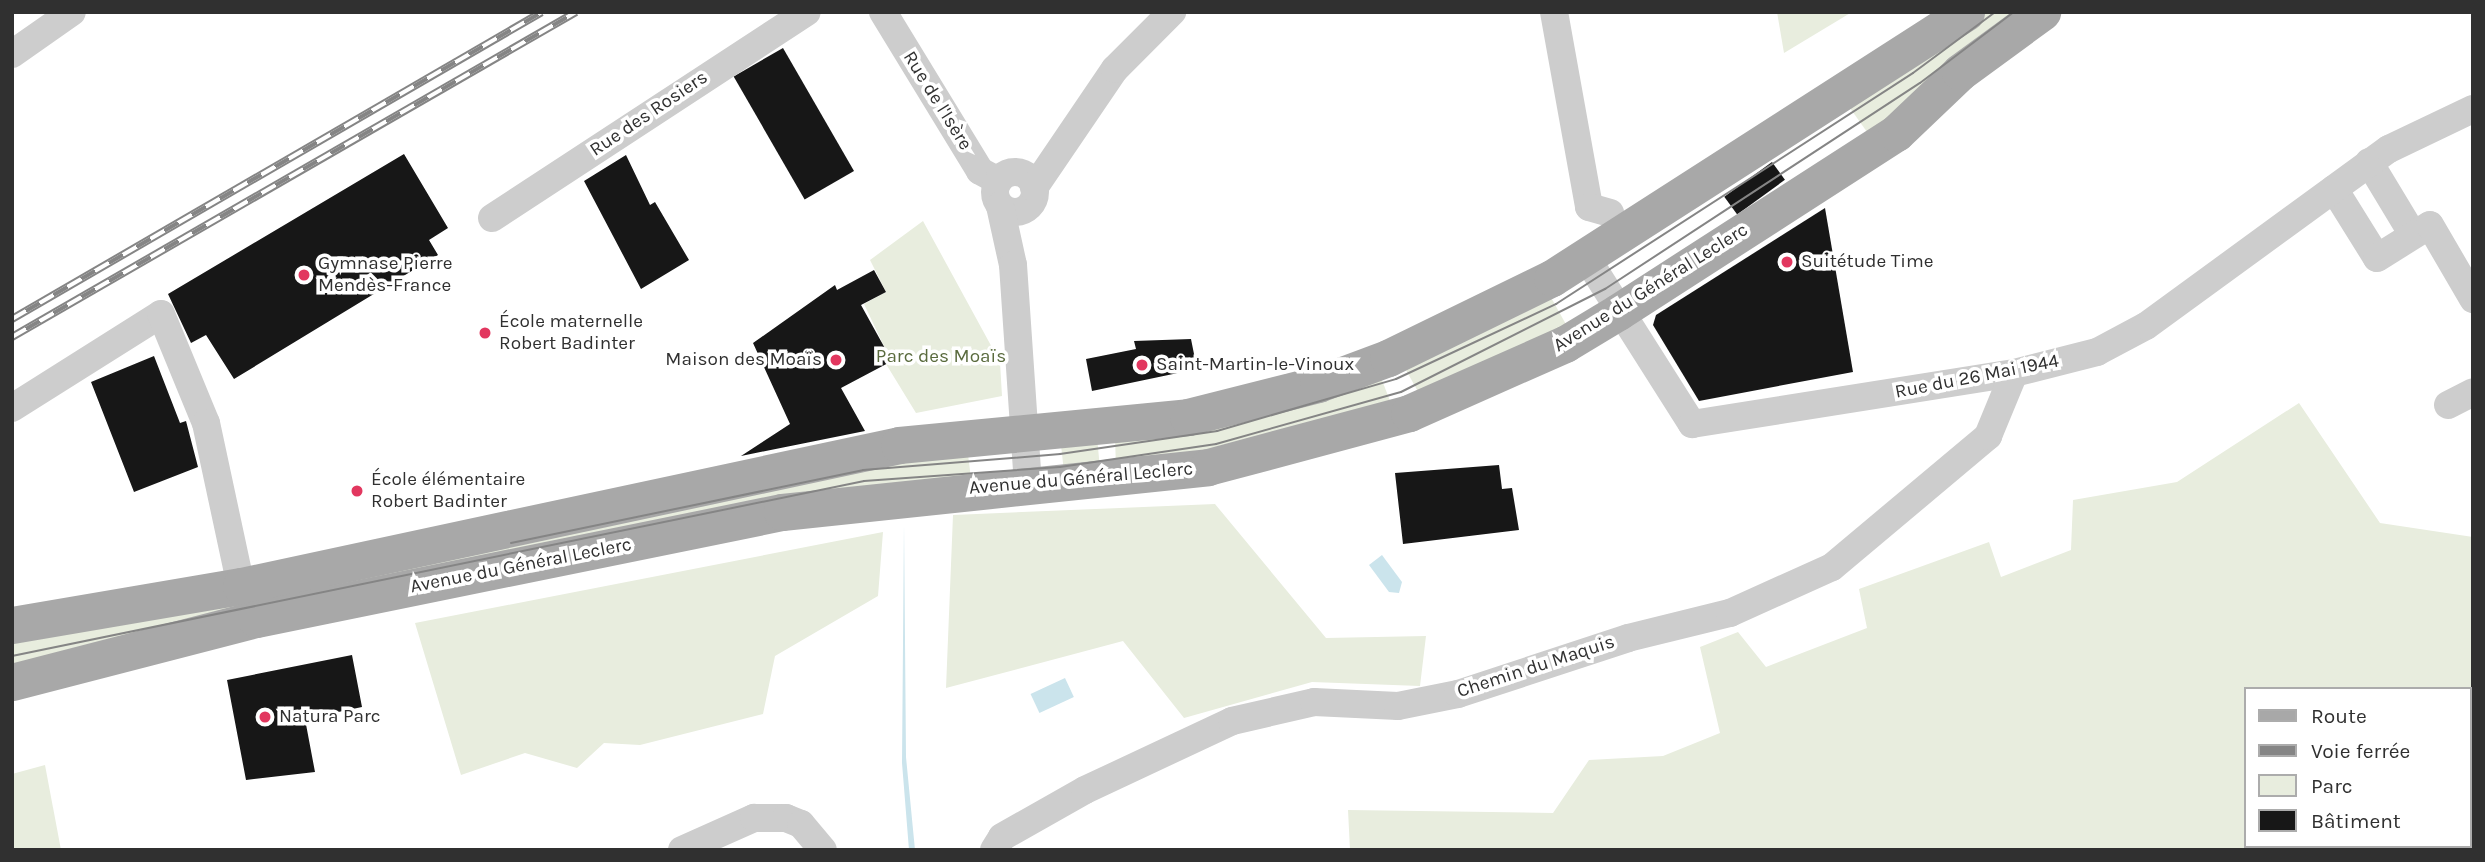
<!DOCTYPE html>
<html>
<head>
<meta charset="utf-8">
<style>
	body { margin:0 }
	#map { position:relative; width:2485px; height:862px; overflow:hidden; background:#fff; font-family:Karla,sans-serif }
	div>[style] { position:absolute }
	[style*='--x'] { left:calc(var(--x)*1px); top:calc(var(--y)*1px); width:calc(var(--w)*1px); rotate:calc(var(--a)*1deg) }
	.green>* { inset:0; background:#e8edde; transform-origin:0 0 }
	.water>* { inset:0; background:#cbe4ec; transform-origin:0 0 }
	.building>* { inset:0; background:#171717; transform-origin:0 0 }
	.minor>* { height:28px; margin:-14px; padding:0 14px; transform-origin:14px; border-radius:14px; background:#cdcdcd }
	.minor>.ring { margin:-14px; padding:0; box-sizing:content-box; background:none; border:28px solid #cdcdcd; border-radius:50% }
	.major>* { height:37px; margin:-18.5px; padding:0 18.5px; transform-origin:18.5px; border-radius:18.5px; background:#a8a8a8 }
	.tram>* { height:2px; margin:-1px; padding:0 1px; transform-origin:1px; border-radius:1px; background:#858585 }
	.rail>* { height:8px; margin-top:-4px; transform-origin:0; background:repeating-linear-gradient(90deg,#fff 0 16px,#858585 0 32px); box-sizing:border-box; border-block:2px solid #858585 }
	.dots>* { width:19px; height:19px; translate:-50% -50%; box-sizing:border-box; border:4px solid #fff; border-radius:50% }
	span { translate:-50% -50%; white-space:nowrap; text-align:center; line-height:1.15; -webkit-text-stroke:7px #fff; paint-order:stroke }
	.street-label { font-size:19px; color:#303030 }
	.poi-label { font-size:19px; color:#303030 }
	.left { translate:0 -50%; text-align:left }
	.right { translate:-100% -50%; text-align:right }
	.park-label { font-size:19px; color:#5a6b3e }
	.frame { position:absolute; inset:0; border:14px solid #303030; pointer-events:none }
	.legend { position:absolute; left:2244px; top:687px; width:228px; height:161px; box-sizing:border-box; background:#fff; border:2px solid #acacac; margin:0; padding:9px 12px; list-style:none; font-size:21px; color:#303030 }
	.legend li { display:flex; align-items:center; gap:14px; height:35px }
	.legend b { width:35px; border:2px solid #acacac }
</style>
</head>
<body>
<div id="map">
	<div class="green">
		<i style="clip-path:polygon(1777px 12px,1852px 12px,1784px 53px)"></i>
		<i style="clip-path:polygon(1978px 12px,2028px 12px,1872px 139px,1845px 101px)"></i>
		<i style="clip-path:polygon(923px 221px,1000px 362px,1002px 396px,916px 413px,886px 364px,891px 361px,864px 304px,886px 292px,870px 260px)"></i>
		<i style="left:1548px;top:292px;width:43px;height:162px;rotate:61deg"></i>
		<i style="clip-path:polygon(1378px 370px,1392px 406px,1351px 421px,1116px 468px,1115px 437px)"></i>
		<i style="clip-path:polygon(evenodd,2299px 403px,2380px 523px,2473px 537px,2473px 850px,1350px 850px,1348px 810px,1553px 813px,1589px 760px,1663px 756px,1720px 733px,1700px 647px,1738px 632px,1766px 667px,1867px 628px,1859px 589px,1989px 542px,2001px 577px,2071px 550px,2073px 500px,2177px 482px,2299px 403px,2245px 689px,2469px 689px,2469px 846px,2245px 846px,2245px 689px)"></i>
		<i style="clip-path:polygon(1097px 437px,1100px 469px,1064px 472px,1061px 445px)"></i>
		<i style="clip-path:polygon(967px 446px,971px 479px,12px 677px,12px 633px)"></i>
		<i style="clip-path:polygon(1215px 504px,1326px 638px,1426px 636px,1420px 686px,1312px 682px,1184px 718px,1123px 641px,946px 688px,953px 515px)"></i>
		<i style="clip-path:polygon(883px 532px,878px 596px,775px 656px,763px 714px,640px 745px,604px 743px,577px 768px,525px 753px,461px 775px,415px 623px)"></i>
		<i style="clip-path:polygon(45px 765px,61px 850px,12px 850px,12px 774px)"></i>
	</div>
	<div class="water">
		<i style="clip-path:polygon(904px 523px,906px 757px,915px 850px,909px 850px,902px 763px)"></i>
		<i style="clip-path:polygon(1382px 555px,1402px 582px,1399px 593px,1389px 592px,1369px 565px)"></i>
		<i style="left:1065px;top:678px;width:21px;height:38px;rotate:65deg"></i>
	</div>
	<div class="building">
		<i style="left:783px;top:48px;width:142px;height:57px;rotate:60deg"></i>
		<i style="clip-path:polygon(404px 154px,448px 228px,429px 240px,438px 255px,234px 379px,206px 335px,191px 343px,168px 294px)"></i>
		<i style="clip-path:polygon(626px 155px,650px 205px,655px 202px,689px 260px,641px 289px,584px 181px)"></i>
		<i style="left:1772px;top:162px;width:22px;height:59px;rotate:54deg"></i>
		<i style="clip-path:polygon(1825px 208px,1853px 372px,1699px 401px,1653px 325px,1656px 315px)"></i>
		<i style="clip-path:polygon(874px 270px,886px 292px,861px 305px,892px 361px,841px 388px,865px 431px,741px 456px,790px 424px,753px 343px,835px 285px,837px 290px)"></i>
		<i style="clip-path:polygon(1191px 339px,1197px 369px,1092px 391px,1086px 359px,1136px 349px,1134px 341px)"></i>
		<i style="clip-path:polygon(154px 356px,180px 423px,186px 421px,198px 467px,134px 492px,91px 382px)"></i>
		<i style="clip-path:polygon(1499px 465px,1502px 489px,1512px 488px,1519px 530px,1403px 544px,1395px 473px)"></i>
		<i style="clip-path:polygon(352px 655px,362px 707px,305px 719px,315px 772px,246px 780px,227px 680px)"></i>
	</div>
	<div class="minor">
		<i style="--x:883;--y:12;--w:186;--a:58.6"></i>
		<i style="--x:980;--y:171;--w:21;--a:28"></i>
		<i style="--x:1554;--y:12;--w:198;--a:79.8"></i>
		<i style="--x:1589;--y:207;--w:22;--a:16"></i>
		<i style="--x:12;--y:54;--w:73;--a:-35"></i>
		<i style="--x:2369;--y:162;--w:85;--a:58.9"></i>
		<i class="ring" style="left:995px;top:172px;width:12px;height:12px"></i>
		<i style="--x:1034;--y:188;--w:144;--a:-55.8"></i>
		<i style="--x:1115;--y:69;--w:81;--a:-45"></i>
		<i style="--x:2334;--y:189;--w:81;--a:58.1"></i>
		<i style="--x:2377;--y:258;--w:62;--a:-31.9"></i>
		<i style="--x:2430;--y:225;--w:86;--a:59.8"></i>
		<i style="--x:1000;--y:206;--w:60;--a:77.6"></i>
		<i style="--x:1013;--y:265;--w:221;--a:86.1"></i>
		<i style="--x:492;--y:218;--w:376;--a:-33.2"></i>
		<i style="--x:1586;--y:257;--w:198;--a:57.6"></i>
		<i style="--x:1692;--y:424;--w:326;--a:-9"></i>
		<i style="--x:2014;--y:373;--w:86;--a:-14.2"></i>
		<i style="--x:2097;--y:352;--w:55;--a:-28"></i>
		<i style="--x:2146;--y:326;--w:301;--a:-36.1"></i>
		<i style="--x:2389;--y:149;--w:93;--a:-25.5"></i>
		<i style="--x:2448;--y:405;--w:28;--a:-27"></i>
		<i style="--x:12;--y:408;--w:176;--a:-32.2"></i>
		<i style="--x:161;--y:314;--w:118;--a:67.6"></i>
		<i style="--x:206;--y:423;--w:167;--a:77.9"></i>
		<i style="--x:682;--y:850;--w:79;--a:-24"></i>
		<i style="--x:754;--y:818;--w:32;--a:0"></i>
		<i style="--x:786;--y:818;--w:16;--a:22"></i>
		<i style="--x:801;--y:824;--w:34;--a:50"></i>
		<i style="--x:994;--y:850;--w:15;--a:-58"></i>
		<i style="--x:1002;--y:837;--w:95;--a:-29.5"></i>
		<i style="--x:1085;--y:790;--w:162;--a:-25.1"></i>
		<i style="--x:1232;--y:721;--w:84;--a:-13"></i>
		<i style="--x:1314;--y:702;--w:84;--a:2.7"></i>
		<i style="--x:1398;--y:706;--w:61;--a:-11.3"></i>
		<i style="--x:1458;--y:694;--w:179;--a:-18.2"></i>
		<i style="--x:1628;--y:638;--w:105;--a:-13.8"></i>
		<i style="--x:1730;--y:613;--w:112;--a:-24.3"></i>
		<i style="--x:1832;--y:567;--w:204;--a:-40"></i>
		<i style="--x:1988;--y:436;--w:68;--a:-67.6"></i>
	</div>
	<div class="major">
		<i style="--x:12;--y:625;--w:232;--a:-9.7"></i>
		<i style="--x:241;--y:586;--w:673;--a:-12.09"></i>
		<i style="--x:899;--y:445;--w:290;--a:-5.5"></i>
		<i style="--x:1188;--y:417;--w:134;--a:-14.2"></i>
		<i style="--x:1318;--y:384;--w:75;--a:-20.4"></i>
		<i style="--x:1388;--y:358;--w:182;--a:-26"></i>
		<i style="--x:1552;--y:278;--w:492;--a:-32.7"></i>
		<i style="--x:12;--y:682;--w:252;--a:-14.5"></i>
		<i style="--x:256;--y:619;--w:537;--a:-11.5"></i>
		<i style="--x:782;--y:512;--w:428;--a:-6"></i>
		<i style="--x:1208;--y:467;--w:208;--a:-15"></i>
		<i style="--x:1409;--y:413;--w:171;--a:-23.9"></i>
		<i style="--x:1565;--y:344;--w:62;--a:-31.1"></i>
		<i style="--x:1618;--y:312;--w:331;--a:-32.8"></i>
		<i style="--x:1896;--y:133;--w:88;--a:-43.6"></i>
		<i style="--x:1960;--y:72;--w:102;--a:-36.2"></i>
	</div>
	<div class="tram">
		<i style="--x:511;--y:543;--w:359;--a:-11.7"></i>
		<i style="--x:863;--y:470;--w:198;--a:-4.6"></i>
		<i style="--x:1060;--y:454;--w:159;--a:-8.3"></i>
		<i style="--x:1217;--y:431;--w:186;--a:-16.2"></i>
		<i style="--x:1396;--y:379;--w:177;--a:-25.1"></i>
		<i style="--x:1556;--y:304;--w:425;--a:-32.9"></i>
		<i style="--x:1913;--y:73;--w:102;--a:-36.6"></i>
		<i style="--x:12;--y:656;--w:870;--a:-11.61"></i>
		<i style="--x:864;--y:481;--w:196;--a:-4.1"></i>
		<i style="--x:1060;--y:467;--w:158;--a:-8.4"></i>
		<i style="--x:1216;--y:444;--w:192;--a:-15.7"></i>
		<i style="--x:1401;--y:392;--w:229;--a:-26.8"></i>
		<i style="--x:1605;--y:289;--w:376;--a:-33.2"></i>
		<i style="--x:1920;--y:83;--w:118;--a:-37.1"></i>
	</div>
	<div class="rail">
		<i style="--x:12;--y:319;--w:612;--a:-30.08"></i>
		<i style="--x:12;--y:337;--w:651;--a:-29.95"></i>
	</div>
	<div class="dots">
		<i style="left:1787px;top:262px;background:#e2375f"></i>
		<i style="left:304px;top:275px;background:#e2375f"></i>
		<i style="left:485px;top:333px;background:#e2375f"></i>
		<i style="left:836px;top:360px;background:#e2375f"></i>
		<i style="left:1142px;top:365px;background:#e2375f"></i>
		<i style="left:357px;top:491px;background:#e2375f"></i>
		<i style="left:265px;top:717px;background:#e2375f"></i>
	</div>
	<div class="street-label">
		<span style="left:937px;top:101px;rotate:58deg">Rue de l'Isère</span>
		<span style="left:649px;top:114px;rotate:-34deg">Rue des Rosiers</span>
		<span style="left:1651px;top:288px;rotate:-32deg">Avenue du Général Leclerc</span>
		<span style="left:1977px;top:377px;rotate:-11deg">Rue du 26 Mai 1944</span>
		<span style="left:1081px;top:479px;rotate:-5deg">Avenue du Général Leclerc</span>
		<span style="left:521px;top:566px;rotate:-11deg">Avenue du Général Leclerc</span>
		<span style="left:1536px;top:667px;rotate:-18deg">Chemin du Maquis</span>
	</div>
	<div class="poi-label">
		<span class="left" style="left:1801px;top:262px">Suitétude Time</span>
		<span class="left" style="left:318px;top:275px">Gymnase Pierre<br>Mendès-France</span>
		<span class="left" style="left:499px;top:333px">École maternelle<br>Robert Badinter</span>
		<span class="right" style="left:822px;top:360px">Maison des Moaïs</span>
		<span class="left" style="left:1156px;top:365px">Saint-Martin-le-Vinoux</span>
		<span class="left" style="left:371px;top:491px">École élémentaire<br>Robert Badinter</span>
		<span class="left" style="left:279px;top:717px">Natura Parc</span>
	</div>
	<div class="park-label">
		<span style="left:941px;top:357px">Parc des Moaïs</span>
	</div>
	<div class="frame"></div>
	<ul class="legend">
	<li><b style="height:9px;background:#a8a8a8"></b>Route</li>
	<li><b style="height:9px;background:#858585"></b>Voie ferrée</li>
	<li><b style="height:19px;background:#e8edde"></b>Parc</li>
	<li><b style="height:19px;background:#171717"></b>Bâtiment</li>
	</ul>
</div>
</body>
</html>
